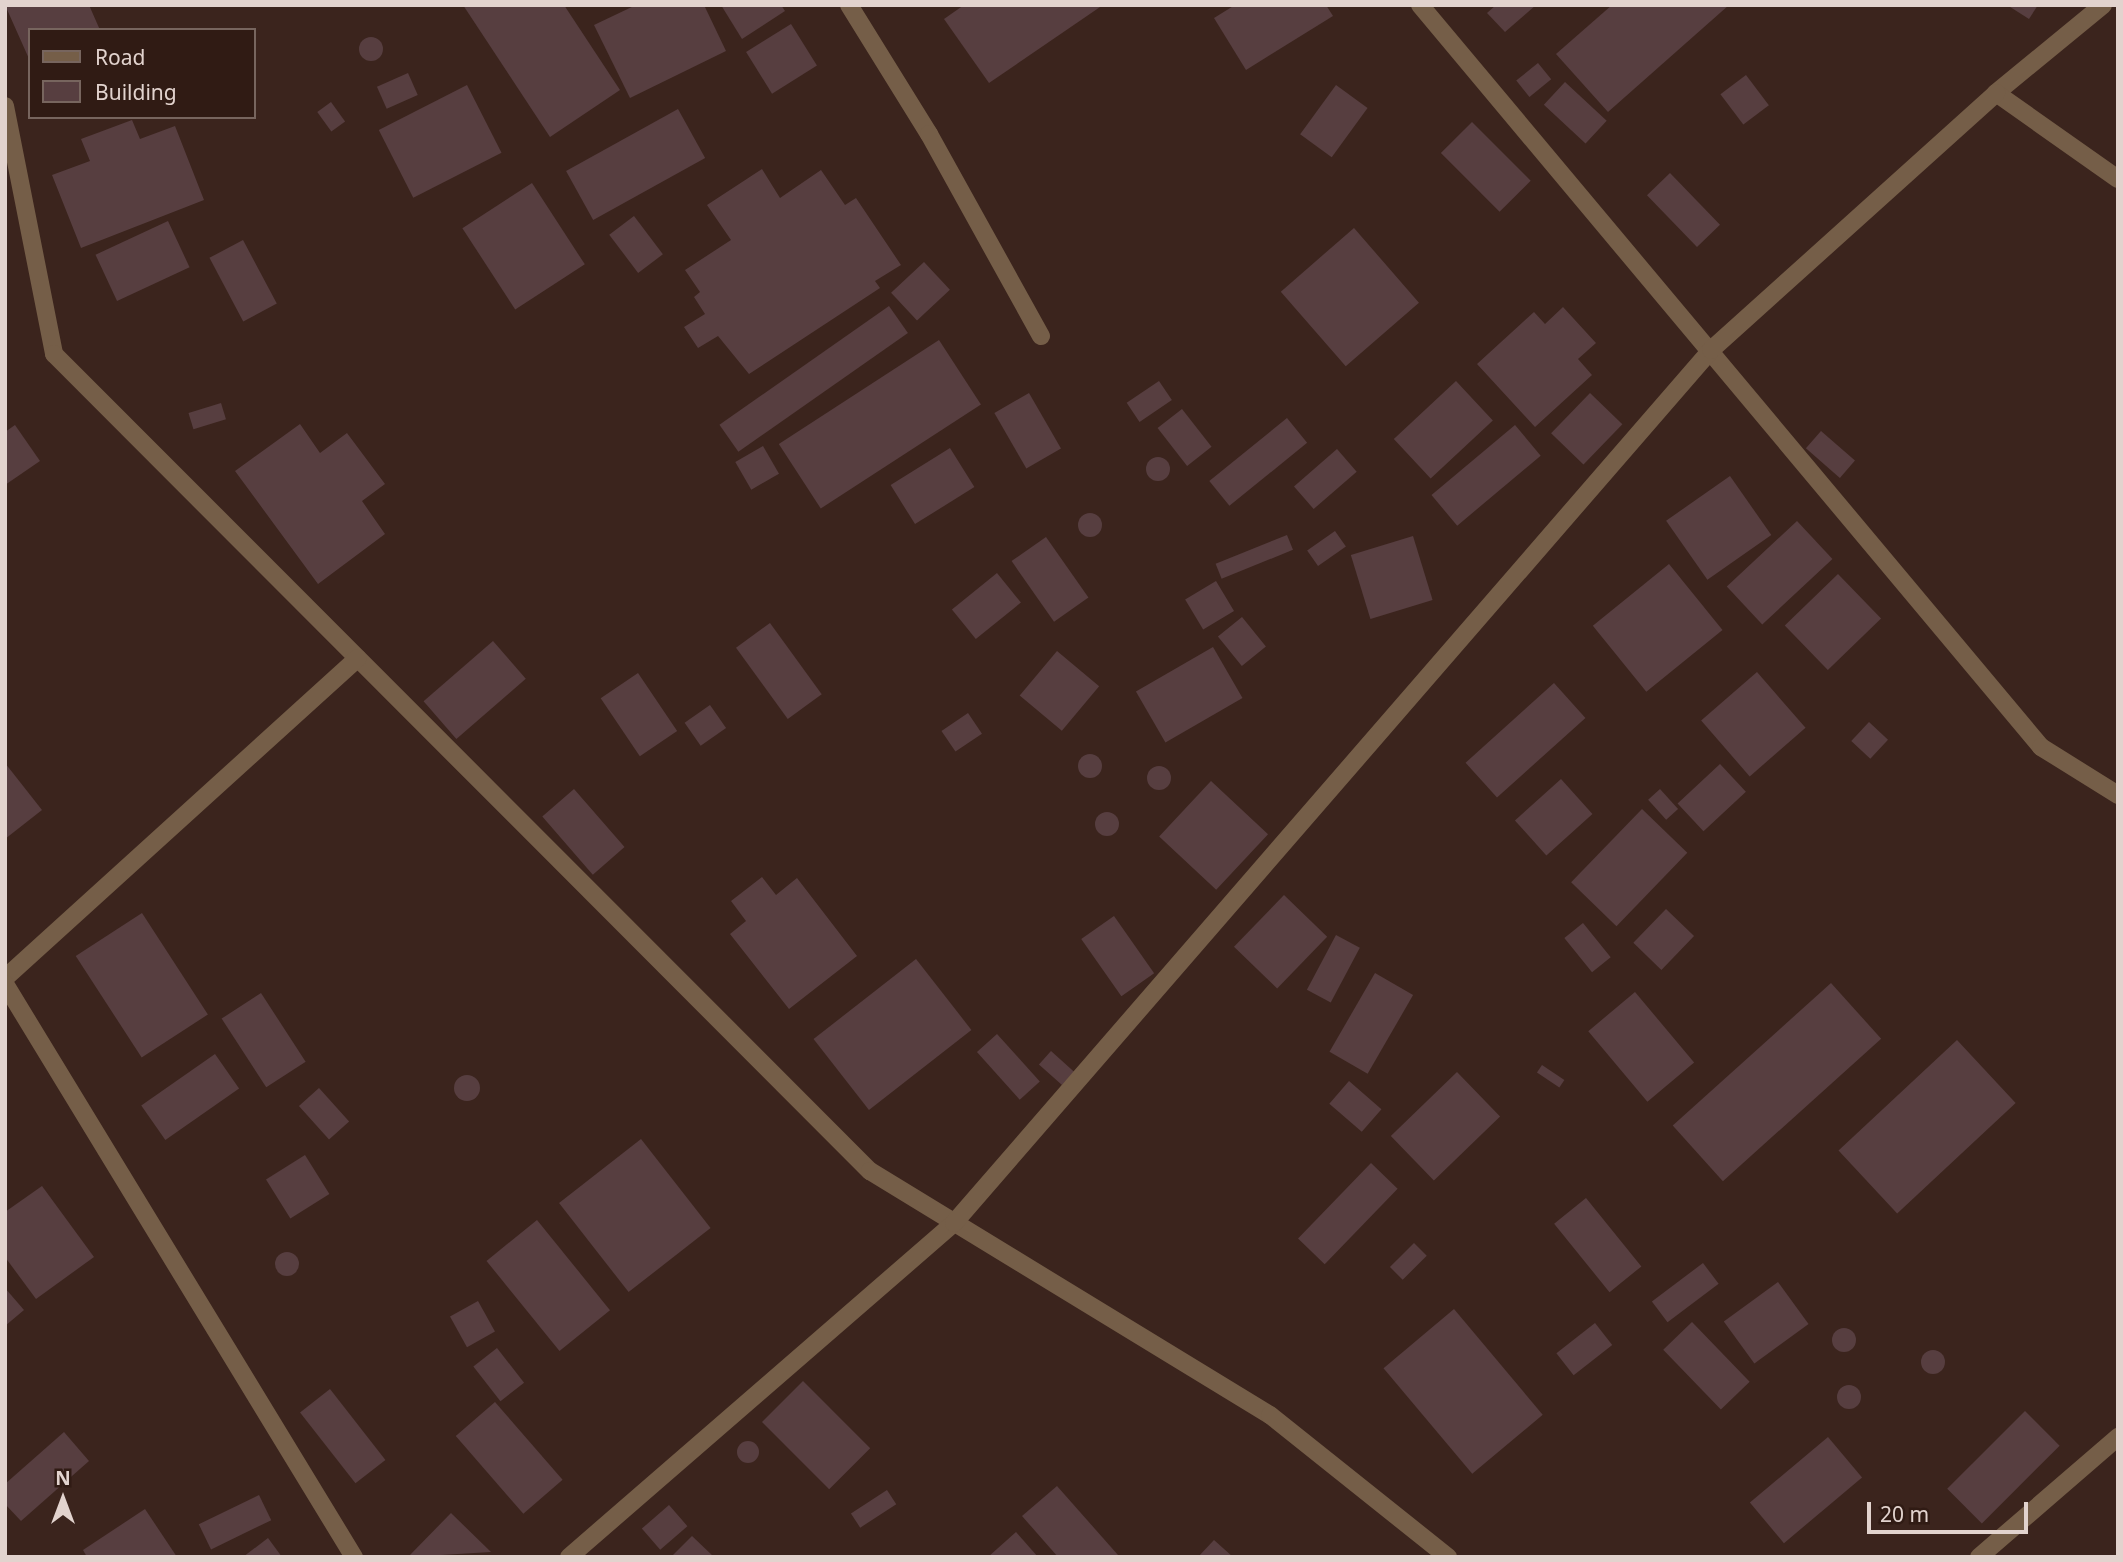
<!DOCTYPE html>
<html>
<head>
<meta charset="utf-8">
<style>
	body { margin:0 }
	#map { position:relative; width:2123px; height:1562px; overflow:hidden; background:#3b241d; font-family:"Noto Sans",sans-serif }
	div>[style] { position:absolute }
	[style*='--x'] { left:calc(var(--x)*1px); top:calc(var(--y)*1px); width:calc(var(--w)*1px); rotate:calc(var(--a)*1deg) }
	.building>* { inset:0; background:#573e40; transform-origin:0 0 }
	.round { border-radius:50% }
	.minor>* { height:18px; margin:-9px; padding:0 9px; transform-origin:9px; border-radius:9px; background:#755e48 }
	span { translate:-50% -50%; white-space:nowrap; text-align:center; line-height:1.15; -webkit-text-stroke:6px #301b14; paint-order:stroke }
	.frame { position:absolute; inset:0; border:7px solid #e2d3ce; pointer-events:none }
	.legend { position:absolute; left:28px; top:28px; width:228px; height:91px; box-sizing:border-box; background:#301b14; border:2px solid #77655e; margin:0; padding:9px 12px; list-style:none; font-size:21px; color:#e2d3ce }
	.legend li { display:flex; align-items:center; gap:14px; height:35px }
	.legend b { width:35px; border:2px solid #77655e }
	.north { position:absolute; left:28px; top:1464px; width:70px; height:70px; -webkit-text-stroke:5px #301b14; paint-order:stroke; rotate:0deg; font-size:19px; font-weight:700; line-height:28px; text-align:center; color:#e2d3ce }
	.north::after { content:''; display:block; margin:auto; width:24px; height:32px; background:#e2d3ce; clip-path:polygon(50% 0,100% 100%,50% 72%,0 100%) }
	.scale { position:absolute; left:1867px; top:1502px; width:161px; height:32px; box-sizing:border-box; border:4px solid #e2d3ce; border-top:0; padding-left:9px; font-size:21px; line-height:24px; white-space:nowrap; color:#e2d3ce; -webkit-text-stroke:5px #301b14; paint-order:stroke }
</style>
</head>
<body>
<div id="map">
	<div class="building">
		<i style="clip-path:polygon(5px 5px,89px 5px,100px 30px,30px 30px,30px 61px)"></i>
		<i style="clip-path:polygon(463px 5px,564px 5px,620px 90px,550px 137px)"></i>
		<i style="clip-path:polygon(636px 5px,704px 5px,726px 51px,630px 98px,594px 25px)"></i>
		<i style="clip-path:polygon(721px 5px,781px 5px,785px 11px,742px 39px)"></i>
		<i style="clip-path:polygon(964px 5px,1103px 5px,989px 83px,944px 19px)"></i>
		<i style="clip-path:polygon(1235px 5px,1326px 5px,1333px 16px,1246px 70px,1214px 18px)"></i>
		<i style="clip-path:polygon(1496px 5px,1536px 5px,1505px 32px,1487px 13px)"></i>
		<i style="clip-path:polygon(1612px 5px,1729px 5px,1608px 112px,1556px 54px)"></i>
		<i style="clip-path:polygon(2007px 5px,2038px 5px,2029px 19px)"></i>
		<i style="left:791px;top:24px;width:49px;height:53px;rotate:58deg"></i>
		<i class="round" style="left:359px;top:37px;width:24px;height:24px"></i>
		<i style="left:1538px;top:63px;width:21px;height:28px;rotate:51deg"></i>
		<i style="left:408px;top:73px;width:24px;height:34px;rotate:66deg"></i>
		<i style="left:1746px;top:75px;width:38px;height:32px;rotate:53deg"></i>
		<i style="left:1565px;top:82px;width:57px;height:31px;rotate:43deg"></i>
		<i style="left:467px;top:85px;width:76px;height:99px;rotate:63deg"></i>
		<i style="left:1336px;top:85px;width:39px;height:61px;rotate:36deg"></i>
		<i style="left:331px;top:102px;width:24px;height:17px;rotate:54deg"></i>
		<i style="left:678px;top:109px;width:56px;height:128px;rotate:61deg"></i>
		<i style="clip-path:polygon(132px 120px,140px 139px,175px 126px,204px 200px,81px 248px,52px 175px,90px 161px,81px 139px)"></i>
		<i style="left:1472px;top:122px;width:83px;height:44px;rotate:45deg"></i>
		<i style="clip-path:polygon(762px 169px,780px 198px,821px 170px,845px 205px,856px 198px,901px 265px,875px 281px,880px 288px,749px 374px,718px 336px,698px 348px,684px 327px,705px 314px,694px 297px,700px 292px,685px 270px,731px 240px,707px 205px)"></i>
		<i style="left:1670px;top:173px;width:72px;height:32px;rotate:46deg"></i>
		<i style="left:532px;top:183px;width:97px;height:83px;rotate:57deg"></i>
		<i style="left:634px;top:216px;width:48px;height:31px;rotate:53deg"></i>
		<i style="left:168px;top:221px;width:51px;height:80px;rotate:65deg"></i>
		<i style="left:1354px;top:228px;width:99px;height:97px;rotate:49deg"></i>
		<i style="left:243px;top:240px;width:72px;height:38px;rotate:62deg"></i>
		<i style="left:924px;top:262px;width:38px;height:45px;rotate:47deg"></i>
		<i style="left:889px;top:306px;width:33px;height:207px;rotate:55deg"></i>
		<i style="clip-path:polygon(1563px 307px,1596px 343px,1578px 359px,1592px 375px,1535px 427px,1477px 364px,1534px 312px,1545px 324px)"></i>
		<i style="left:939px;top:340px;width:77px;height:191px;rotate:57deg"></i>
		<i style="left:1159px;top:381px;width:23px;height:39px;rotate:56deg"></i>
		<i style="left:1456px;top:381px;width:54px;height:85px;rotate:47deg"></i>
		<i style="left:1029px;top:393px;width:64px;height:40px;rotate:60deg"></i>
		<i style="left:1590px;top:393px;width:45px;height:56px;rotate:44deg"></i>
		<i style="left:221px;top:403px;width:17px;height:34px;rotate:73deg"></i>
		<i style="left:1182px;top:409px;width:48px;height:31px;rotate:52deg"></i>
		<i style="left:1287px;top:418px;width:32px;height:100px;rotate:51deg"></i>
		<i style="clip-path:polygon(300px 424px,320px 453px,347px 433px,385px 484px,362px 501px,385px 534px,318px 584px,235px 471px)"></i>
		<i style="clip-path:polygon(15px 425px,40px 461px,5px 485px,5px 432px)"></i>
		<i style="left:1515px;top:425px;width:40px;height:109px;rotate:50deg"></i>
		<i style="left:1821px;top:431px;width:45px;height:23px;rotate:41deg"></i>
		<i style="left:763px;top:446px;width:32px;height:32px;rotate:60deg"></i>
		<i style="left:950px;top:448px;width:46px;height:70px;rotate:58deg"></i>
		<i style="left:1337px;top:449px;width:30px;height:57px;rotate:49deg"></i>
		<i class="round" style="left:1146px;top:457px;width:24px;height:24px"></i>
		<i style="left:1730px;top:476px;width:72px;height:78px;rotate:55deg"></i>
		<i class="round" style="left:1078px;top:513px;width:24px;height:24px"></i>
		<i style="left:1797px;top:521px;width:52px;height:96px;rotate:47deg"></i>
		<i style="left:1335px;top:531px;width:19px;height:34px;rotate:55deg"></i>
		<i style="left:1287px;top:535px;width:16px;height:77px;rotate:68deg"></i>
		<i style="left:1413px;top:536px;width:67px;height:65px;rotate:73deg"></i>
		<i style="left:1046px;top:537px;width:74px;height:42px;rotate:55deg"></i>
		<i style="left:1669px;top:564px;width:85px;height:98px;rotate:51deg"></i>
		<i style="left:997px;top:573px;width:38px;height:58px;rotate:51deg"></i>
		<i style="left:1838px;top:574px;width:62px;height:74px;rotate:46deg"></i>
		<i style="left:1216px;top:581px;width:35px;height:36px;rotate:59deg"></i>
		<i style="left:1242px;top:617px;width:38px;height:31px;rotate:51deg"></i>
		<i style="left:770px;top:623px;width:88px;height:42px;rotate:54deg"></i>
		<i style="left:493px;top:641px;width:50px;height:92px;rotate:49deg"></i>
		<i style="left:1213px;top:647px;width:59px;height:89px;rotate:60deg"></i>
		<i style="left:1057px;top:651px;width:55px;height:58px;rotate:40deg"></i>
		<i style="left:1757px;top:672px;width:74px;height:74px;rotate:49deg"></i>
		<i style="left:638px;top:673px;width:70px;height:45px;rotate:56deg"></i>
		<i style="left:1554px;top:683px;width:47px;height:119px;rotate:48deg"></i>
		<i style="left:710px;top:705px;width:28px;height:31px;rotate:55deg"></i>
		<i style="left:968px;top:713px;width:25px;height:32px;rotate:56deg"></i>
		<i style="left:1869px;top:722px;width:26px;height:26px;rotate:43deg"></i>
		<i class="round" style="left:1078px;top:754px;width:24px;height:24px"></i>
		<i style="clip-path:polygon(5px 763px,42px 810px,5px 839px)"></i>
		<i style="left:1720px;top:764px;width:38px;height:58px;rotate:47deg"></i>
		<i class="round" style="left:1147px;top:766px;width:24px;height:24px"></i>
		<i style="left:1561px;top:779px;width:47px;height:62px;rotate:48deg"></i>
		<i style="left:1211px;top:781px;width:78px;height:76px;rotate:43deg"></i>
		<i style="left:574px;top:789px;width:77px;height:42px;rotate:49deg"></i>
		<i style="left:1660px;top:789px;width:27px;height:16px;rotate:48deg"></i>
		<i style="left:1642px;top:809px;width:63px;height:102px;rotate:44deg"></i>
		<i class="round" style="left:1095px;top:812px;width:24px;height:24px"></i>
		<i style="clip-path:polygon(762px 877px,776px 895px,797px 878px,857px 956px,789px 1009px,730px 934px,746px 921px,731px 901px)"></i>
		<i style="left:1284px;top:895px;width:60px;height:72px;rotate:44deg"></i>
		<i style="left:1666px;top:909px;width:39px;height:47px;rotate:44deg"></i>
		<i style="left:142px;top:913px;width:121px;height:79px;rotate:57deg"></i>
		<i style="left:1114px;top:916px;width:70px;height:40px;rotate:55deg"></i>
		<i style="left:1583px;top:923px;width:44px;height:24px;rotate:51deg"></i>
		<i style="left:1336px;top:935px;width:27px;height:62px;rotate:28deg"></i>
		<i style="left:916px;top:959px;width:90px;height:130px;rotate:52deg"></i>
		<i style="left:1375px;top:973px;width:44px;height:91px;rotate:30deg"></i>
		<i style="left:1831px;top:983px;width:75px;height:213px;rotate:48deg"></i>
		<i style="left:1635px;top:992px;width:92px;height:61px;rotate:50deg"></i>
		<i style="left:261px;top:993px;width:82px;height:47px;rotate:57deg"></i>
		<i style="left:997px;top:1034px;width:64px;height:27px;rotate:48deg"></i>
		<i style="left:1957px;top:1040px;width:86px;height:162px;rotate:47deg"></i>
		<i style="left:1051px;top:1051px;width:31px;height:18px;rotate:42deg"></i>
		<i style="left:215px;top:1054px;width:42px;height:90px;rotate:55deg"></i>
		<i style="left:1542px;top:1065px;width:27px;height:9px;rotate:34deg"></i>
		<i style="left:1457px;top:1072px;width:62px;height:92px;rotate:46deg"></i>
		<i class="round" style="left:454px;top:1075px;width:26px;height:26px"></i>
		<i style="left:1349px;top:1081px;width:43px;height:30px;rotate:41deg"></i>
		<i style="left:319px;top:1088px;width:45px;height:27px;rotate:48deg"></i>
		<i style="left:641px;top:1139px;width:113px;height:104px;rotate:52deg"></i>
		<i style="left:305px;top:1155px;width:46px;height:46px;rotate:58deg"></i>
		<i style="left:1371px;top:1163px;width:37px;height:105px;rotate:44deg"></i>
		<i style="clip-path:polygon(42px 1186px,94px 1257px,36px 1299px,5px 1257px,5px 1212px)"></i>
		<i style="left:1586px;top:1198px;width:88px;height:41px;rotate:51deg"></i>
		<i style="left:537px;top:1220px;width:116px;height:65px;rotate:51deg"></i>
		<i style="left:1414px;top:1243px;width:18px;height:34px;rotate:45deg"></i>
		<i class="round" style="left:275px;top:1252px;width:24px;height:24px"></i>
		<i style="left:1703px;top:1263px;width:26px;height:64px;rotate:53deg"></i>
		<i style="left:1778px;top:1282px;width:52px;height:67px;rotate:54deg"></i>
		<i style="clip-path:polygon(5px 1288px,24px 1310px,5px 1326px)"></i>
		<i style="left:478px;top:1301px;width:35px;height:32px;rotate:61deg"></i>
		<i style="left:1454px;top:1309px;width:138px;height:92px;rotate:50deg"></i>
		<i style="left:1692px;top:1322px;width:83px;height:40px;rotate:46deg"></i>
		<i style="left:1595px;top:1323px;width:28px;height:49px;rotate:52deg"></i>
		<i class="round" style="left:1832px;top:1328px;width:24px;height:24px"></i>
		<i style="left:497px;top:1348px;width:44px;height:30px;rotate:52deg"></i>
		<i class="round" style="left:1921px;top:1350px;width:24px;height:24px"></i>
		<i style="left:803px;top:1381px;width:95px;height:58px;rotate:45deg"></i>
		<i class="round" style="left:1837px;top:1385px;width:24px;height:24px"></i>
		<i style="left:330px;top:1389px;width:90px;height:38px;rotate:52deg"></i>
		<i style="left:495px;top:1402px;width:103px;height:52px;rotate:49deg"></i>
		<i style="left:2025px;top:1411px;width:49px;height:110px;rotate:45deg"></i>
		<i style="clip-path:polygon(64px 1432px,89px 1461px,21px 1521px,5px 1504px,5px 1484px)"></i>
		<i style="left:1828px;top:1437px;width:53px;height:102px;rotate:50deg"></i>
		<i class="round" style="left:737px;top:1441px;width:22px;height:22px"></i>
		<i style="clip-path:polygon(1057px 1486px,1118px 1555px,1116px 1557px,1058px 1557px,1022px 1516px)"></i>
		<i style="left:887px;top:1490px;width:17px;height:43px;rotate:57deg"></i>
		<i style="left:259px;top:1495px;width:28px;height:67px;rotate:64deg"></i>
		<i style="left:669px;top:1505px;width:28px;height:36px;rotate:49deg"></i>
		<i style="clip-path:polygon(145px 1509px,177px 1557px,87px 1557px,83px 1550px)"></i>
		<i style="clip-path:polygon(451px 1513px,491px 1552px,408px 1557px)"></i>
		<i style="clip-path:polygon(1016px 1532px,1038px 1557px,988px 1557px)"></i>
		<i style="clip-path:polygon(692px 1536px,714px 1557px,671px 1557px)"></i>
		<i style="clip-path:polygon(268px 1538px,282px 1557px,243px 1557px)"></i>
		<i style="clip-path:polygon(1214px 1540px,1233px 1557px,1198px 1557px)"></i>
	</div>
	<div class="minor">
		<i style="--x:849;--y:5;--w:152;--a:58.2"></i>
		<i style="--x:929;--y:134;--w:231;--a:61"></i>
		<i style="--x:1420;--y:5;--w:968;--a:50.07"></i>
		<i style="--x:2041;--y:747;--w:91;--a:31.9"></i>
		<i style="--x:2103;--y:5;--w:139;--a:140.6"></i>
		<i style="--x:1996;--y:93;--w:149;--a:35.2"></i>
		<i style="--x:5;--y:106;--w:253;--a:78.8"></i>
		<i style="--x:54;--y:354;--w:1155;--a:45.04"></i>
		<i style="--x:870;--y:1171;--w:469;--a:31.4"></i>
		<i style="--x:1270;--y:1415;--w:228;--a:38.6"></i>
		<i style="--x:5;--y:978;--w:476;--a:-42.2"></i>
		<i style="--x:5;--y:984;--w:671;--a:58.66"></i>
		<i style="--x:569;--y:1557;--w:510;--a:-40.94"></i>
		<i style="--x:954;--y:1223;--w:1155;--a:-49.07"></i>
		<i style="--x:1711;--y:350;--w:384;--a:-42"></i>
		<i style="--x:1979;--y:1557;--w:184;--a:-40.8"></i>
	</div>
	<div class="frame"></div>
	<ul class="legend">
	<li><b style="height:9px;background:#755e48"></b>Road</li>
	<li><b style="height:19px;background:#573e40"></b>Building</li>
	</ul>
	<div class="north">N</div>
	<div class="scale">20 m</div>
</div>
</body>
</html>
